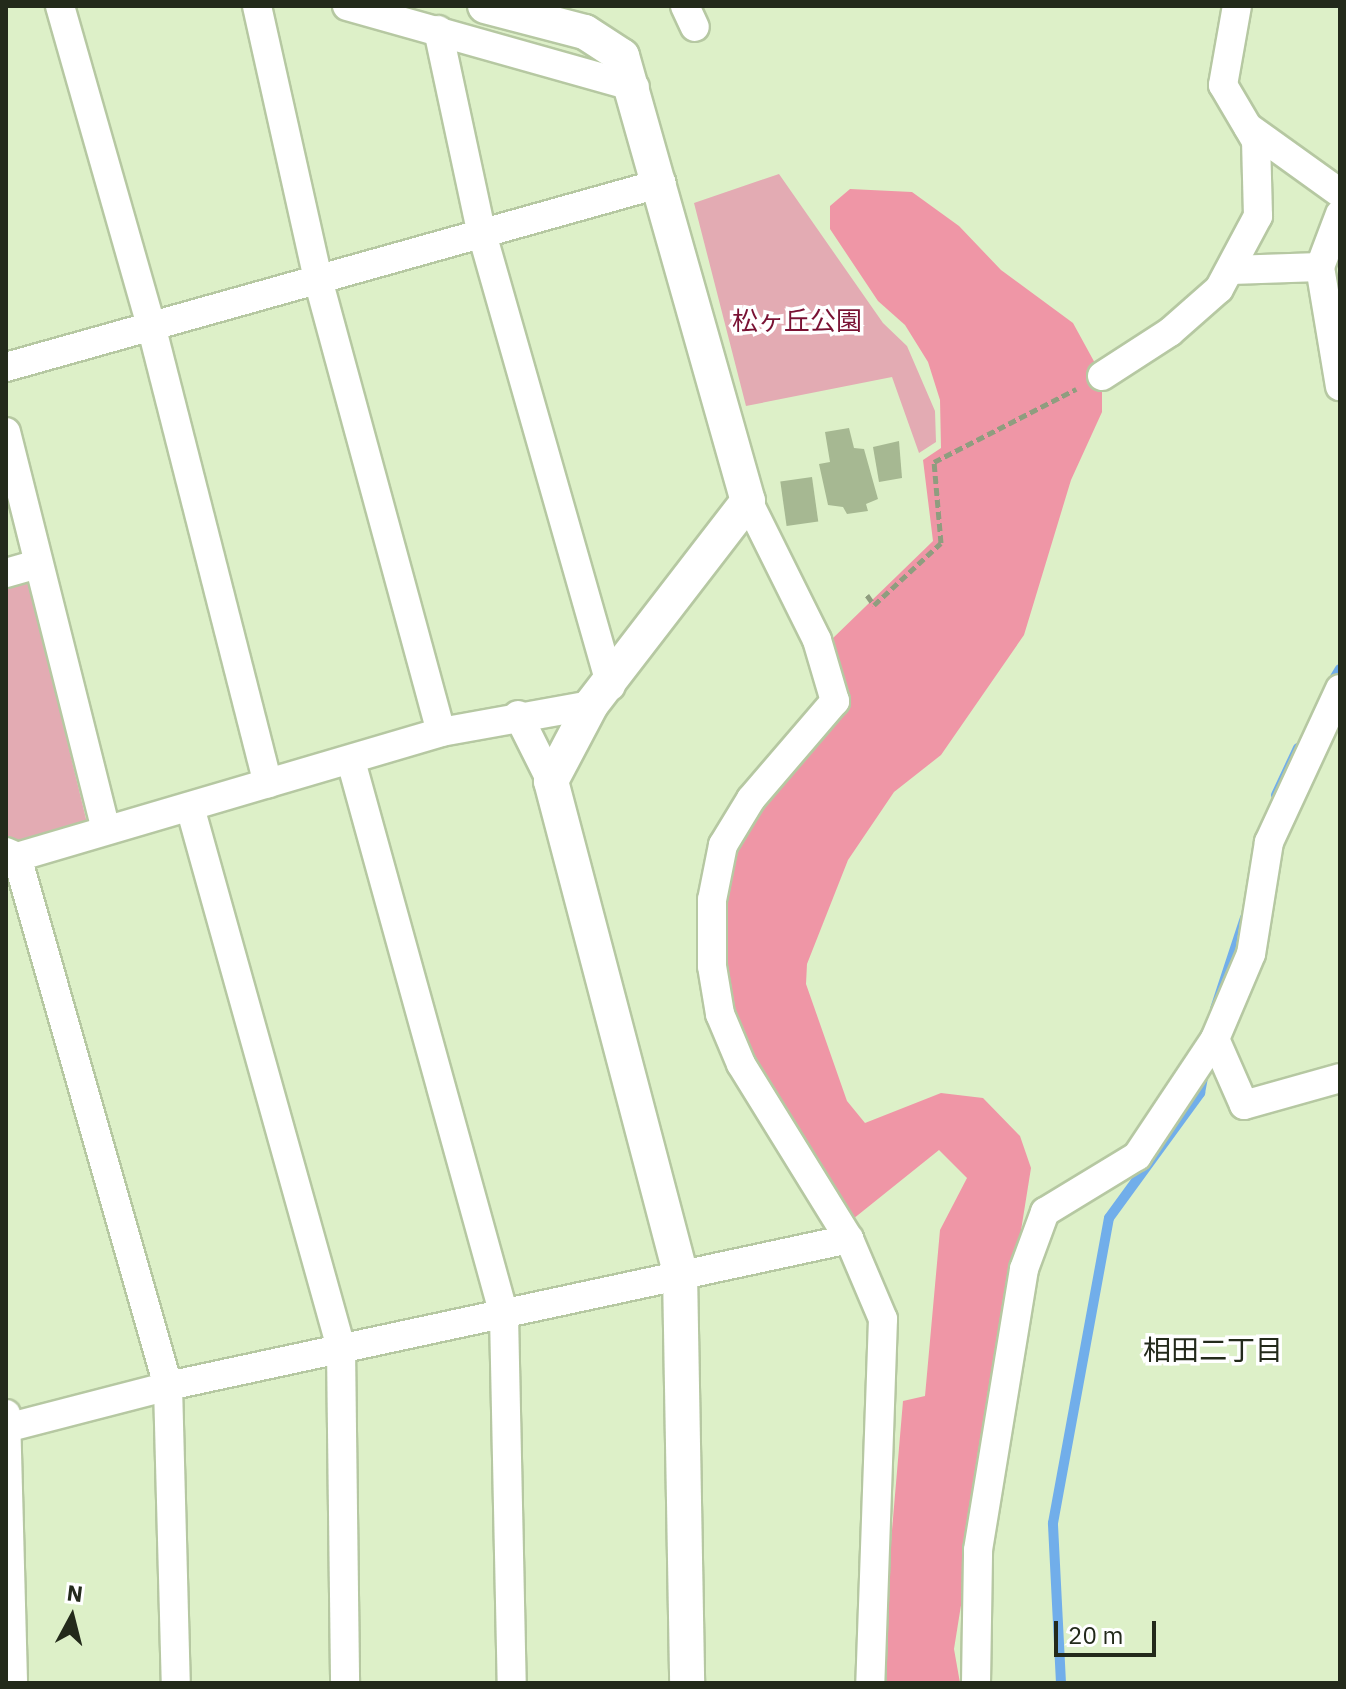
<!DOCTYPE html>
<html>
<head>
<meta charset="utf-8">
<style>
	body { margin:0 }
	#map { position:relative; width:1346px; height:1689px; overflow:hidden; background:#ddf0c8; font-family:"IBM Plex Sans","Noto Sans JP",sans-serif }
	div>[style] { position:absolute }
	[style*='--x'] { left:calc(var(--x)*1px); top:calc(var(--y)*1px); width:calc(var(--w)*1px); rotate:calc(var(--a)*1deg) }
	.green>* { inset:0; background:#e3abb3 }
	.forest>* { inset:0; background:#ef96a6 }
	.stream>* { height:10px; margin:-5px; padding:0 5px; transform-origin:5px; border-radius:5px; background:#71aeea }
	.building>* { inset:0; background:#a6b892; transform-origin:0 0 }
	.path>* { height:5px; margin-top:-2.5px; transform-origin:0; background:repeating-linear-gradient(90deg,#8f9d7f 0 8px,transparent 0 12px) }
	.roads { filter:drop-shadow(2px 0 #b6c8a2) drop-shadow(-2px 0 #b6c8a2) drop-shadow(0 2px #b6c8a2) drop-shadow(0 -2px #b6c8a2) }
	.minor>* { height:28px; margin:-14px; padding:0 14px; transform-origin:14px; border-radius:14px; background:#fff }
	.tertiary>* { height:34px; margin:-17px; padding:0 17px; transform-origin:17px; border-radius:17px; background:#fff }
	span { translate:-50% -50%; white-space:nowrap; text-align:center; line-height:1.15; -webkit-text-stroke:7px #fff; paint-order:stroke }
	.park-label { font-size:26px; color:#791133 }
	.neighbourhood-label { font-size:28px; color:#232a1b }
	.frame { position:absolute; inset:0; border:8px solid #232a1b; pointer-events:none }
	.north { position:absolute; left:32px; top:1577px; width:80px; height:80px; -webkit-text-stroke:6px #fff; paint-order:stroke; rotate:7deg; font-size:22px; font-weight:700; line-height:32px; text-align:center; color:#232a1b }
	.north::after { content:''; display:block; margin:auto; width:28px; height:36px; background:#232a1b; clip-path:polygon(50% 0,100% 100%,50% 72%,0 100%) }
	.scale { position:absolute; left:1054px; top:1621px; width:102px; height:36px; box-sizing:border-box; border:4px solid #232a1b; border-top:0; padding-left:10px; font-size:24px; line-height:28px; white-space:nowrap; color:#232a1b; -webkit-text-stroke:6px #fff; paint-order:stroke }
</style>
</head>
<body>
<div id="map">
	<div class="green">
		<i style="clip-path:polygon(779px 174px,883px 323px,907px 346px,935px 411px,936px 442px,919px 453px,892px 377px,746px 406px,694px 203px)"></i>
		<i style="clip-path:polygon(27px 576px,89px 831px,27px 850px,6px 840px,6px 582px)"></i>
	</div>
	<div class="forest">
		<i style="clip-path:polygon(850px 189px,912px 192px,959px 226px,1001px 270px,1073px 323px,1102px 376px,1102px 412px,1071px 480px,1024px 635px,941px 755px,894px 792px,848px 860px,807px 964px,806px 984px,847px 1101px,865px 1123px,941px 1093px,983px 1098px,1020px 1136px,1031px 1168px,954px 1649px,960px 1683px,879px 1683px,903px 1401px,925px 1396px,940px 1230px,967px 1178px,939px 1150px,853px 1219px,781px 1108px,726px 1003px,719px 937px,731px 850px,847px 692px,831px 640px,933px 541px,923px 460px,941px 448px,940px 400px,928px 362px,905px 325px,878px 301px,830px 229px,830px 206px)"></i>
	</div>
	<div class="stream">
		<i style="--x:1329;--y:687;--w:21;--a:-59"></i>
		<i style="--x:1276;--y:795;--w:52;--a:-64.9"></i>
		<i style="--x:1215;--y:1009;--w:96;--a:-71.8"></i>
		<i style="--x:1061;--y:1683;--w:160;--a:-92.9"></i>
		<i style="--x:1053;--y:1523;--w:310;--a:-79.6"></i>
		<i style="--x:1109;--y:1218;--w:155;--a:-53.9"></i>
		<i style="--x:1200;--y:1093;--w:21;--a:-79"></i>
	</div>
	<div class="building">
		<i style="clip-path:polygon(849px 428px,854px 448px,864px 449px,878px 499px,866px 504px,868px 511px,847px 514px,843px 507px,828px 505px,819px 464px,830px 462px,825px 432px)"></i>
		<i style="clip-path:polygon(899px 441px,902px 478px,879px 482px,873px 447px)"></i>
		<i style="left:812px;top:477px;width:45px;height:32px;rotate:82deg"></i>
	</div>
	<div class="path">
		<i style="--x:867;--y:595;--w:12;--a:55"></i>
		<i style="--x:874;--y:605;--w:91;--a:-42.8"></i>
		<i style="--x:941;--y:543;--w:81;--a:-94.9"></i>
		<i style="--x:934;--y:462;--w:160;--a:-27.2"></i>
	</div>
	<div class="roads">
		<div class="minor">
			<i style="--x:60;--y:6;--w:336;--a:74.1"></i>
			<i style="--x:152;--y:329;--w:469;--a:75.7"></i>
			<i style="--x:257;--y:6;--w:284;--a:77.4"></i>
			<i style="--x:319;--y:283;--w:465;--a:74.8"></i>
			<i style="--x:347;--y:6;--w:299;--a:15.7"></i>
			<i style="--x:685;--y:6;--w:23;--a:65"></i>
			<i style="--x:438;--y:30;--w:205;--a:77.9"></i>
			<i style="--x:481;--y:230;--w:474;--a:74.1"></i>
			<i style="--x:1248;--y:127;--w:113;--a:35.7"></i>
			<i style="--x:1340;--y:214;--w:57;--a:110.7"></i>
			<i style="--x:1320;--y:267;--w:121;--a:80.5"></i>
			<i style="--x:1231;--y:270;--w:89;--a:-1.9"></i>
			<i style="--x:6;--y:367;--w:681;--a:-15.67"></i>
			<i style="--x:1102;--y:376;--w:81;--a:-32.9"></i>
			<i style="--x:1170;--y:332;--w:65;--a:-41.3"></i>
			<i style="--x:1219;--y:289;--w:83;--a:-61.9"></i>
			<i style="--x:1258;--y:216;--w:75;--a:-91.5"></i>
			<i style="--x:1256;--y:141;--w:65;--a:-120.5"></i>
			<i style="--x:1223;--y:85;--w:80;--a:-80"></i>
			<i style="--x:6;--y:432;--w:409;--a:75.9"></i>
			<i style="--x:748;--y:501;--w:155;--a:63.6"></i>
			<i style="--x:817;--y:640;--w:64;--a:73.6"></i>
			<i style="--x:835;--y:701;--w:129;--a:130.6"></i>
			<i style="--x:751;--y:799;--w:54;--a:121.3"></i>
			<i style="--x:723;--y:845;--w:56;--a:101.3"></i>
			<i style="--x:712;--y:900;--w:66;--a:90"></i>
			<i style="--x:712;--y:966;--w:49;--a:80.5"></i>
			<i style="--x:720;--y:1014;--w:54;--a:67.2"></i>
			<i style="--x:741;--y:1064;--w:206;--a:58.3"></i>
			<i style="--x:849;--y:1239;--w:87;--a:67"></i>
			<i style="--x:883;--y:1319;--w:364;--a:92"></i>
			<i style="--x:6;--y:573;--w:32;--a:-16"></i>
			<i style="--x:1340;--y:689;--w:169;--a:114.9"></i>
			<i style="--x:1269;--y:842;--w:113;--a:99.1"></i>
			<i style="--x:1251;--y:954;--w:92;--a:113"></i>
			<i style="--x:1215;--y:1039;--w:72;--a:66.3"></i>
			<i style="--x:1244;--y:1105;--w:100;--a:-15.7"></i>
			<i style="--x:518;--y:715;--w:74;--a:63.4"></i>
			<i style="--x:351;--y:761;--w:575;--a:74.56"></i>
			<i style="--x:504;--y:1315;--w:368;--a:88.8"></i>
			<i style="--x:190;--y:807;--w:562;--a:74.4"></i>
			<i style="--x:341;--y:1348;--w:335;--a:89.3"></i>
			<i style="--x:6;--y:852;--w:12;--a:24"></i>
			<i style="--x:17;--y:857;--w:442;--a:-16.4"></i>
			<i style="--x:441;--y:732;--w:152;--a:-10.2"></i>
			<i style="--x:17;--y:857;--w:550;--a:74.07"></i>
			<i style="--x:168;--y:1386;--w:297;--a:88.5"></i>
			<i style="--x:6;--y:1414;--w:269;--a:88.5"></i>
			<i style="--x:10;--y:1427;--w:163;--a:-14.5"></i>
			<i style="--x:168;--y:1386;--w:697;--a:-12.18"></i>
			<i style="--x:976;--y:1683;--w:133;--a:-89.1"></i>
			<i style="--x:978;--y:1550;--w:285;--a:-80.7"></i>
			<i style="--x:1024;--y:1269;--w:61;--a:-69.8"></i>
			<i style="--x:1045;--y:1212;--w:108;--a:-31.3"></i>
			<i style="--x:1137;--y:1156;--w:141;--a:-56.3"></i>
		</div>
		<div class="tertiary">
			<i style="--x:485;--y:6;--w:103;--a:14.6"></i>
			<i style="--x:585;--y:32;--w:44;--a:33"></i>
			<i style="--x:622;--y:56;--w:462;--a:74.2"></i>
			<i style="--x:748;--y:501;--w:257;--a:127.6"></i>
			<i style="--x:591;--y:705;--w:86;--a:117.8"></i>
			<i style="--x:551;--y:781;--w:508;--a:75.28"></i>
			<i style="--x:680;--y:1272;--w:411;--a:89"></i>
		</div>
	</div>
	<div class="park-label">
		<span style="left:797px;top:321px">松ヶ丘公園</span>
	</div>
	<div class="neighbourhood-label">
		<span style="left:1213px;top:1350px">相田二丁目</span>
	</div>
	<div class="frame"></div>
	<div class="north">N</div>
	<div class="scale">20 m</div>
</div>
</body>
</html>
